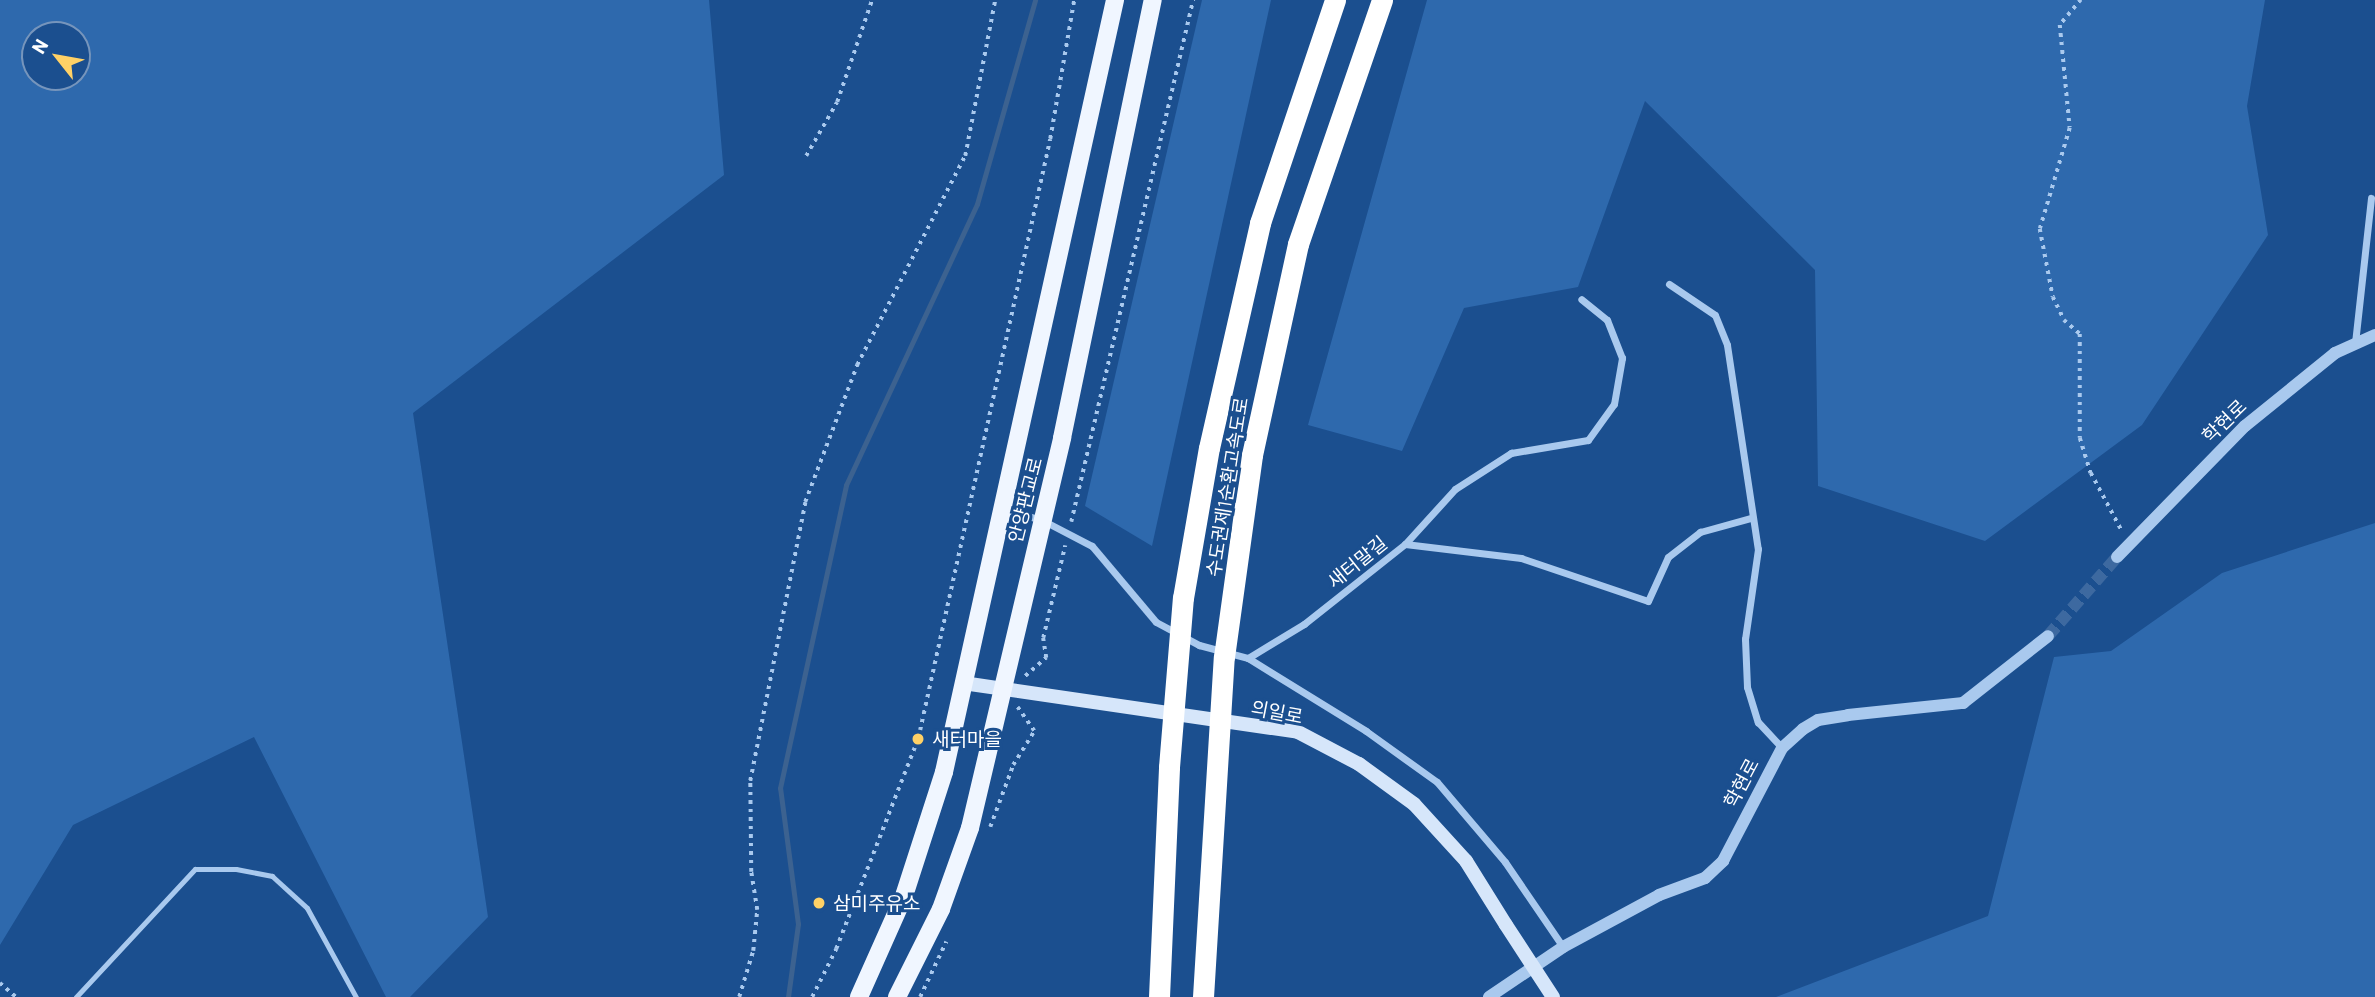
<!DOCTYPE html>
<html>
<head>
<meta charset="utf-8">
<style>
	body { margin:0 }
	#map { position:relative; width:2375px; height:997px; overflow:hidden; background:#1b4f8f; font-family:Barlow,"Noto Sans KR",sans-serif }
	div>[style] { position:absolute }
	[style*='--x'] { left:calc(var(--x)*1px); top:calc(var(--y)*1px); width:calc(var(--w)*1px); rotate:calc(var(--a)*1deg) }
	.green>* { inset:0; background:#2e69ad }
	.stream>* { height:5px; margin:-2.5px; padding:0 2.5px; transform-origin:2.5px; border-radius:2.5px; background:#3c6290 }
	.tertiary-tunnel>* { height:12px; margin-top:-6px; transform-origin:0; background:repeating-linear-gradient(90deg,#3d69a0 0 12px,transparent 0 18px) }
	.path>* { height:3.5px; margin-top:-1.75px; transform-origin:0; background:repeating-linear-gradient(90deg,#a9c9ee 0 3.5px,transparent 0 8.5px) }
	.service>* { height:5px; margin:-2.5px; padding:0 2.5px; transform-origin:2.5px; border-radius:2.5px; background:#a9c9ee }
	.minor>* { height:7px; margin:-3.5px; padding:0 3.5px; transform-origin:3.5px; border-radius:3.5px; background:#a9c9ee }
	.tertiary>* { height:12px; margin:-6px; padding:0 6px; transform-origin:6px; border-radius:6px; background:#a9c9ee }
	.secondary>* { height:14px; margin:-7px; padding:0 7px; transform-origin:7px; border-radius:7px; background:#d6e6fa }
	.primary>* { height:18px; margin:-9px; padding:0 9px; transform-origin:9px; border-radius:9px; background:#f0f6ff }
	.motorway>* { height:21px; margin:-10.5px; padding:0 10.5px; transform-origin:10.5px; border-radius:10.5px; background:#fff }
	.secondary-bridge>* { height:14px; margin:-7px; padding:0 7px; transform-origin:7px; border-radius:7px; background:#d6e6fa }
	.motorway-bridge>* { height:21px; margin:-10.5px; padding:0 10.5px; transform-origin:10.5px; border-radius:10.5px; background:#fff }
	.dots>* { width:19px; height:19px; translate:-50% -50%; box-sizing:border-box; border:4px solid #1b4f8f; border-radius:50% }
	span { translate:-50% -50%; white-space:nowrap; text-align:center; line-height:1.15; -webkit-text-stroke:6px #1b4f8f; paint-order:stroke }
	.street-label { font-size:19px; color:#fff }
	.poi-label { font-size:19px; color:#fff }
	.left { translate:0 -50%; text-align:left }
	.north { position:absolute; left:21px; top:21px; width:70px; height:70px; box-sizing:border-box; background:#1b4f8f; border:2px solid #7695bc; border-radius:50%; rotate:301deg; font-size:19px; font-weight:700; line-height:28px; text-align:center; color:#fff }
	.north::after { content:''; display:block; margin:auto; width:24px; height:32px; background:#ffd166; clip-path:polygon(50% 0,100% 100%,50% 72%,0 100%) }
</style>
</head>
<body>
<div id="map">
	<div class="green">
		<i style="clip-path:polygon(evenodd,0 0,709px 0,724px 175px,413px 413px,488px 917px,410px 997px,386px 997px,254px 737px,73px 825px,0 945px,0 0,35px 35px,77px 35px,77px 77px,35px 77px,35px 35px)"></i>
		<i style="clip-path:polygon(1202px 0,1271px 0,1152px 546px,1085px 506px)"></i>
		<i style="clip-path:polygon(1427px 0,2265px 0,2247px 106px,2268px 235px,2142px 425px,1985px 541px,1818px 486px,1815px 270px,1645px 101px,1578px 287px,1464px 308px,1402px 451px,1308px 425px)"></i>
		<i style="clip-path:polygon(2375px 523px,2375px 997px,1776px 997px,1988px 916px,2054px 657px,2111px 651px,2222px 573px)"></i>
	</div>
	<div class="stream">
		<i style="--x:788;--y:997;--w:74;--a:-82.2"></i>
		<i style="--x:798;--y:924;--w:137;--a:-97.5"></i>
		<i style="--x:780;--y:788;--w:310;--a:-77.7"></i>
		<i style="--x:846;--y:485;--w:310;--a:-65"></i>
		<i style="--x:977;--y:204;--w:212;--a:-74.1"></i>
	</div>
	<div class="tertiary-tunnel">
		<i style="--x:2048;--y:636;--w:105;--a:-48.9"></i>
	</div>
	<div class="path">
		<i style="--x:2081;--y:0;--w:33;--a:130"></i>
		<i style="--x:2060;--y:25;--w:103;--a:84.5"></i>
		<i style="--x:2070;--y:128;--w:105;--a:106.5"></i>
		<i style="--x:2040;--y:229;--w:69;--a:79.2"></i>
		<i style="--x:2053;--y:297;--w:25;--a:64"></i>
		<i style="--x:2064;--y:320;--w:21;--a:41"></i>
		<i style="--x:2080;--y:334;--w:104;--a:90"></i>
		<i style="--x:2080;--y:438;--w:37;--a:73"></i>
		<i style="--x:2091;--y:473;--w:66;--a:61.9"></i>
		<i style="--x:806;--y:156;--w:62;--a:-60.1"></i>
		<i style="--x:837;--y:102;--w:108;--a:-71.1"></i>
		<i style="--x:1071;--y:522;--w:536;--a:-76.85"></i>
		<i style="--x:1025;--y:676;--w:28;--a:-41"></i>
		<i style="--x:1046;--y:658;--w:20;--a:-99"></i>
		<i style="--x:1043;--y:638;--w:95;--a:-76.6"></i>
		<i style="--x:990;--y:827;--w:66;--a:-69.6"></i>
		<i style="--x:1013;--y:765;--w:40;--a:-58"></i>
		<i style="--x:1034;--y:731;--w:29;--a:-125"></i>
		<i style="--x:0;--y:983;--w:21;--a:41"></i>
		<i style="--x:739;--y:997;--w:48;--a:-73.1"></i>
		<i style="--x:753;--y:951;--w:41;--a:-84.4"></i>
		<i style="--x:757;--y:910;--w:38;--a:-99"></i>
		<i style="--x:751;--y:872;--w:91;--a:-90.6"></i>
		<i style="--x:750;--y:781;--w:284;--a:-78.8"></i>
		<i style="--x:805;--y:502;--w:147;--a:-69.2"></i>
		<i style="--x:857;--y:365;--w:235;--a:-62.7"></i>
		<i style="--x:965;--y:156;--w:159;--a:-79.1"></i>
		<i style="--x:812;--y:997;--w:54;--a:-63.4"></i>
		<i style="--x:836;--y:949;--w:225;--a:-68.7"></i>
		<i style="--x:918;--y:739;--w:614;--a:-77.59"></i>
		<i style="--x:1050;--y:139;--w:141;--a:-80.2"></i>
		<i style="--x:920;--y:997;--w:61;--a:-64.7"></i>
	</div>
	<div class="service">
		<i style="--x:76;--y:997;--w:175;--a:-47.1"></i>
		<i style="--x:195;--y:869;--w:41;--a:0"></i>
		<i style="--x:236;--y:869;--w:37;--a:11"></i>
		<i style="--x:272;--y:876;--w:47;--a:42.4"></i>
		<i style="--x:307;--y:908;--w:102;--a:61.2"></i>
	</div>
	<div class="minor">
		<i style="--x:1669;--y:284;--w:55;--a:34"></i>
		<i style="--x:1715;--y:315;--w:32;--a:68"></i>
		<i style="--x:1727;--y:345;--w:206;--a:81.4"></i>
		<i style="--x:1758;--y:549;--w:91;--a:98.2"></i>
		<i style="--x:1745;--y:639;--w:48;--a:87.6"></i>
		<i style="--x:1747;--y:687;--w:37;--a:73"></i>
		<i style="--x:1758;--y:722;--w:35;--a:47"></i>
		<i style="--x:2355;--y:343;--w:146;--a:-83.7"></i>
		<i style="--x:1002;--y:509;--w:41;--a:15.4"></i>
		<i style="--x:1042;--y:520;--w:56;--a:27.5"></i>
		<i style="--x:1092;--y:546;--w:99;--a:49.9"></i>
		<i style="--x:1156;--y:622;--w:49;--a:28.1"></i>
		<i style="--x:1199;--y:645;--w:51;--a:14.9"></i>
		<i style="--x:1248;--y:658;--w:66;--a:-31.3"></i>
		<i style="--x:1304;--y:624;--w:129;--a:-38.4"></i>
		<i style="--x:1405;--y:544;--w:117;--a:6.9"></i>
		<i style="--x:1521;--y:558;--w:134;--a:18.7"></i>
		<i style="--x:1648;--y:601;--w:48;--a:-65.6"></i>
		<i style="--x:1668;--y:557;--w:41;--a:-38"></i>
		<i style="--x:1700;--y:532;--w:53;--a:-15.4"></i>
		<i style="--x:1405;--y:544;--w:74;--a:-47.7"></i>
		<i style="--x:1455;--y:489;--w:67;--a:-32.7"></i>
		<i style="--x:1511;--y:453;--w:78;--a:-9.6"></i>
		<i style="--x:1588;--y:440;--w:44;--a:-54.2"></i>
		<i style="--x:1614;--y:404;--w:47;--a:-80.1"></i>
		<i style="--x:1622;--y:358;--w:41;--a:-111.5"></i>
		<i style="--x:1607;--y:320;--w:33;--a:-141"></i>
		<i style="--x:1248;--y:658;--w:139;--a:31.7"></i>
		<i style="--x:1366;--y:731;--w:87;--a:35.7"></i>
		<i style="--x:1437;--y:782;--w:105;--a:49.6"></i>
		<i style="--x:1505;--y:862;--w:103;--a:55.7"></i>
	</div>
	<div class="tertiary">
		<i style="--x:2117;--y:557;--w:183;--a:-45.7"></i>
		<i style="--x:2245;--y:426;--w:116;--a:-39"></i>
		<i style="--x:2335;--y:353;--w:44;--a:-24.2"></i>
		<i style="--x:1489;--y:997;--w:89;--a:-34"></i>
		<i style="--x:1563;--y:947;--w:109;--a:-28.4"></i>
		<i style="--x:1659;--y:895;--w:49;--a:-20.3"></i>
		<i style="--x:1705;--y:878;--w:25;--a:-43"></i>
		<i style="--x:1723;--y:861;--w:127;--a:-62.4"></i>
		<i style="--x:1782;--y:748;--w:28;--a:-42"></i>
		<i style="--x:1803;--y:729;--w:17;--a:-31"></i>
		<i style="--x:1818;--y:720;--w:30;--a:-9"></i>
		<i style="--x:1848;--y:715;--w:116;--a:-6"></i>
		<i style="--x:1963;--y:703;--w:108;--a:-38.2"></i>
	</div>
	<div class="secondary">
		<i style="--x:963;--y:683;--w:339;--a:8.3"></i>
		<i style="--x:1298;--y:732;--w:69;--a:27.7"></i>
		<i style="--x:1359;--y:764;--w:68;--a:36"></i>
		<i style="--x:1414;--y:804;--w:77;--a:47.6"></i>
		<i style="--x:1466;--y:861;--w:75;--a:58"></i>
	</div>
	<div class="primary">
		<i style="--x:859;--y:997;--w:111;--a:-66"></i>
		<i style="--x:904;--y:896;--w:130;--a:-72.1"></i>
		<i style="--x:944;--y:772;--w:791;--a:-77.51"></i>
		<i style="--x:897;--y:997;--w:98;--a:-63.4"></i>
		<i style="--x:941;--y:909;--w:86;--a:-70.3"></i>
		<i style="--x:970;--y:828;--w:401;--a:-76.7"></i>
		<i style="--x:1062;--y:438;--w:447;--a:-78.3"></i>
	</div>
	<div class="motorway">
		<i style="--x:1209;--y:448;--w:231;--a:-77.2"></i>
		<i style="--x:1260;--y:223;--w:235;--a:-71.4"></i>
		<i style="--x:1252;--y:455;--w:216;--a:-77.7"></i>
		<i style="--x:1298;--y:244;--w:258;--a:-71"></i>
	</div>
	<div class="secondary-bridge">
		<i style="--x:1506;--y:925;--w:86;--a:56.9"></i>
	</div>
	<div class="motorway-bridge">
		<i style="--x:1159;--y:997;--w:230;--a:-87.5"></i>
		<i style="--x:1169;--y:767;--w:170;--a:-85.3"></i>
		<i style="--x:1183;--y:598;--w:152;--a:-80.2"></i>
		<i style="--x:1203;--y:997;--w:341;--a:-86.5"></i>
		<i style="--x:1224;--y:657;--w:204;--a:-82.1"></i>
	</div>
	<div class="dots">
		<i style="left:918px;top:739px;background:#ffd166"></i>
		<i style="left:819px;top:903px;background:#ffd166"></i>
	</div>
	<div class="street-label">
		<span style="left:2224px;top:421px;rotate:-44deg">학현로</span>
		<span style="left:1227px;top:487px;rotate:-81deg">수도권제1순환고속도로</span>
		<span style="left:1025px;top:500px;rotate:-76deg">안양판교로</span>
		<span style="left:1357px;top:562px;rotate:-39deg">새터말길</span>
		<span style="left:1277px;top:712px;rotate:11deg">의일로</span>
		<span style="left:1741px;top:783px;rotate:-62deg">학현로</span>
	</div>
	<div class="poi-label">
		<span class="left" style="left:932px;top:739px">새터마을</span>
		<span class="left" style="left:833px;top:903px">삼미주유소</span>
	</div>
	<div class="north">N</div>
</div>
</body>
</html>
